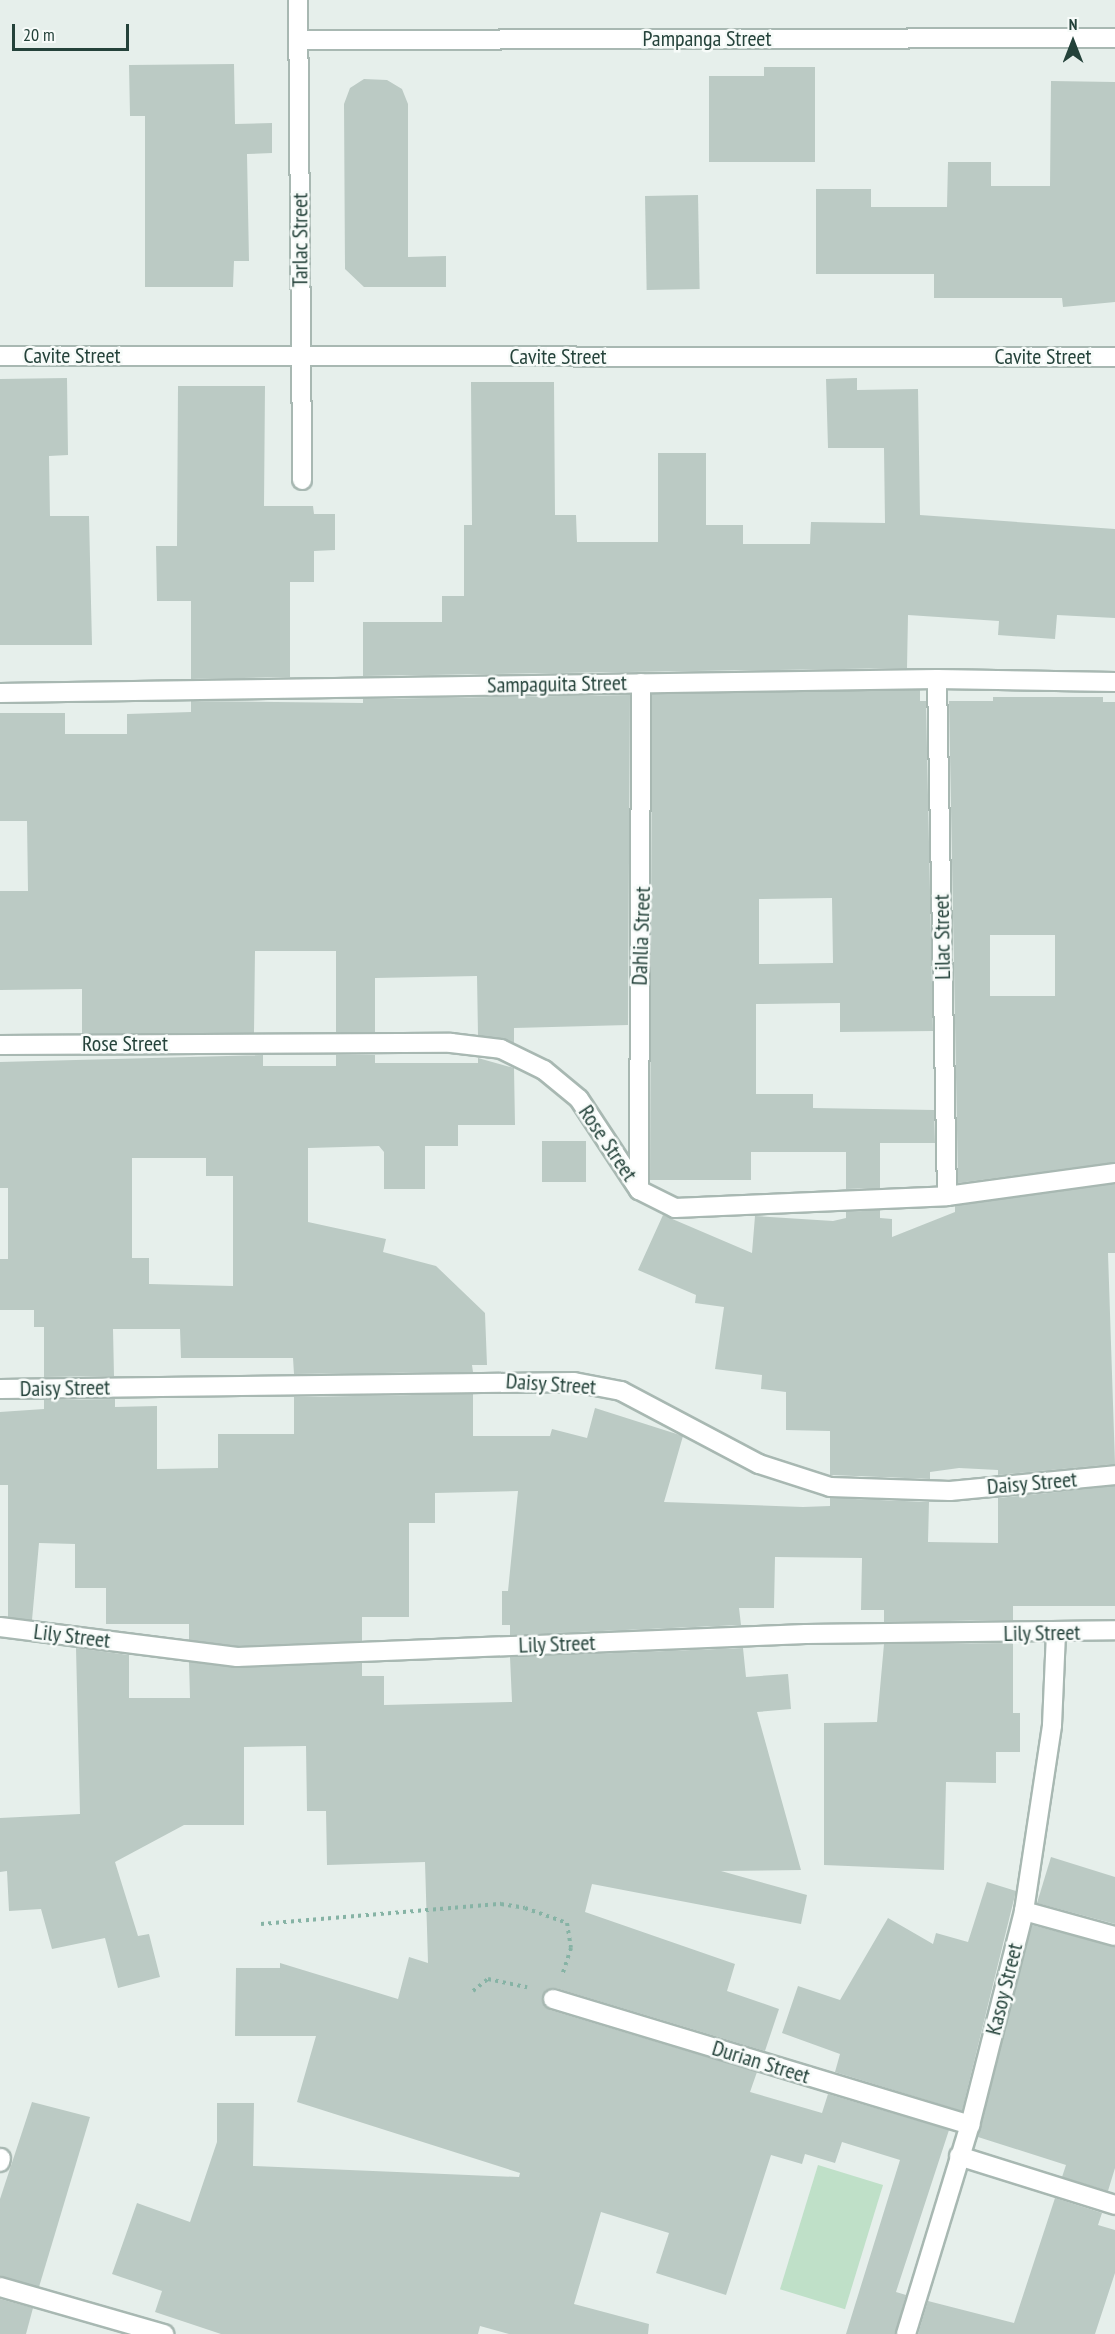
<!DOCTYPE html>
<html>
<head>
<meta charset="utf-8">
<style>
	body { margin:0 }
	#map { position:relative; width:1115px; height:2334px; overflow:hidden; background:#e6efeb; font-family:"PT Sans Narrow",sans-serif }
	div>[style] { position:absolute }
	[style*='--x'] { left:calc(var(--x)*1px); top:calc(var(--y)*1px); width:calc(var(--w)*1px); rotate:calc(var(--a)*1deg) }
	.green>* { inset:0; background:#bfe0c8; transform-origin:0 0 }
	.building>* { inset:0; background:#bbcac4; transform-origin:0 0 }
	.path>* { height:4px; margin-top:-2px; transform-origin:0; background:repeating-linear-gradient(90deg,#86b3a5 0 3px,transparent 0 7.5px) }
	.roads { filter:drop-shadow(2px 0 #a8b8b2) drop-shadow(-2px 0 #a8b8b2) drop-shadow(0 2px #a8b8b2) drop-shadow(0 -2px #a8b8b2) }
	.service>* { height:18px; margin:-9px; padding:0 9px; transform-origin:9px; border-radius:9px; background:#fff }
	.minor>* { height:18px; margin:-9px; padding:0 9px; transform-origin:9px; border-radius:9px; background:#fff }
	span { translate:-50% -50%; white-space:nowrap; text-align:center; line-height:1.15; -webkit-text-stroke:5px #f7fbf9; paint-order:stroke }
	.street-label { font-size:22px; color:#24423a }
	.north { position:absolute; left:1043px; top:12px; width:60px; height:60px; -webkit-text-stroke:4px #f7fbf9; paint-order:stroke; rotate:0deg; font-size:16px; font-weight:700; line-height:24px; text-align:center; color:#24423a }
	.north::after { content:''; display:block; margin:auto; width:21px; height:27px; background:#24423a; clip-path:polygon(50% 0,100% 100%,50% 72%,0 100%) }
	.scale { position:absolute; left:12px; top:24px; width:117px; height:27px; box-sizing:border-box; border:3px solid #24423a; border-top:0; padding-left:8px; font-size:18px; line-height:21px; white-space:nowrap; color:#24423a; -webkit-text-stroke:4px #f7fbf9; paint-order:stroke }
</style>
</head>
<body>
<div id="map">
	<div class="green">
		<i style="left:818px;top:2165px;width:68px;height:130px;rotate:17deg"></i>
	</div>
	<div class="building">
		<i style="clip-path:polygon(234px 64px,235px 124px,272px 123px,272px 153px,247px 154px,249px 261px,234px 261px,233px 287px,145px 287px,145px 116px,130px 116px,129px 65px)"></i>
		<i style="clip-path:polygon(764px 67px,815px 67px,815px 162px,709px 162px,709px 76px,764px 76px)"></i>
		<i style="clip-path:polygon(364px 79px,387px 80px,402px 89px,408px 104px,408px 257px,446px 256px,446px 287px,364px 287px,345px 269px,344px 104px,350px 88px)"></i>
		<i style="clip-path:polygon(1051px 81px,1115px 82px,1115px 302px,1063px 307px,1062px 298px,934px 298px,934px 274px,816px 274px,816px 189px,871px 189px,871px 207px,947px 207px,948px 162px,991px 162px,991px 186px,1050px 186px)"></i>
		<i style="left:698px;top:195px;width:94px;height:53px;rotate:89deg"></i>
		<i style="clip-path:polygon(67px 378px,68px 455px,49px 456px,50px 516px,89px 516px,92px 645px,0 645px,0 379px)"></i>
		<i style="clip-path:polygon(857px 378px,857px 390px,918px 389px,920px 515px,1115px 529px,1115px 618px,1057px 615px,1055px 639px,998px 635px,999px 621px,908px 615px,907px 668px,363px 676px,363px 622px,442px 622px,442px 596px,464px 596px,464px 525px,472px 525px,471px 382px,554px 382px,555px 515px,576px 515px,577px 542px,658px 542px,658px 453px,706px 453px,706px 525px,743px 525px,743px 544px,810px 544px,811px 522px,885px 523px,884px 448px,828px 448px,826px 379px)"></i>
		<i style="clip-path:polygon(178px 386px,265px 386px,264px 506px,313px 506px,314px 514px,335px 514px,335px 550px,314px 551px,314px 582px,290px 582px,290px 677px,191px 679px,191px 601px,157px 601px,156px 546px,177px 546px)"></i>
		<i style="clip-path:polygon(evenodd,920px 690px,920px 701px,926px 701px,933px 1031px,840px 1032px,840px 1003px,756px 1004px,756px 1094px,813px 1094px,813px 1108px,934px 1110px,935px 1143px,880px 1143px,880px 1188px,846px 1189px,846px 1152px,751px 1152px,751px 1180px,650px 1180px,652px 694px,920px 690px,832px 898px,833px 963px,759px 964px,759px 899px,832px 898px)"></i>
		<i style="clip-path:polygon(630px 695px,628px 1025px,514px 1028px,514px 1043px,478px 1035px,477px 976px,375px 978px,375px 1032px,336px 1032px,336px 951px,255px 951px,254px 1033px,82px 1033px,82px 989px,0 990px,0 891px,28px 891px,27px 821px,0 821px,0 713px,65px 713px,65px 734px,127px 734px,127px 714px,191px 712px,191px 701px,363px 703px,363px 699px)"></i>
		<i style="clip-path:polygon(evenodd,993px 697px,1103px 697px,1103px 702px,1115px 702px,1115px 1162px,958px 1183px,949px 701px,993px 701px,993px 697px,990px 935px,1055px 935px,1055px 996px,990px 996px,990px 935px)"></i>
		<i style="clip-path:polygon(evenodd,263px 1055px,263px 1066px,336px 1066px,336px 1055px,375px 1055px,375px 1063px,478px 1063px,478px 1058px,514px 1068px,515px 1125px,458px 1125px,458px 1146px,425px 1146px,425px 1189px,384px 1189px,384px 1152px,379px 1146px,308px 1148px,308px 1222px,386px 1239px,383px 1252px,436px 1266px,485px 1313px,487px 1365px,472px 1365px,473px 1372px,294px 1374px,293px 1358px,181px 1358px,180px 1329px,113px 1329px,114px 1376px,44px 1377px,44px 1327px,34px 1327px,34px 1310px,0 1310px,0 1259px,8px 1259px,8px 1188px,0 1188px,0 1062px,263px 1055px,132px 1158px,206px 1158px,206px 1176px,233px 1176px,233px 1286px,149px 1284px,149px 1258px,132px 1258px,132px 1158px)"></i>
		<i style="left:586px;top:1141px;width:41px;height:44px;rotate:90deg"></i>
		<i style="clip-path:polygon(1115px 1184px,1115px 1253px,1108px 1253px,1115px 1464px,998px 1475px,998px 1470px,959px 1468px,930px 1472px,930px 1479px,830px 1475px,830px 1431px,786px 1430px,786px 1392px,761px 1389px,762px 1375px,715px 1369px,724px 1307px,695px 1303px,696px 1295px,638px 1270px,663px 1215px,752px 1253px,755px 1216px,833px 1221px,846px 1218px,846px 1212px,880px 1210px,880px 1218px,892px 1219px,892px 1237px,955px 1212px,955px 1206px)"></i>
		<i style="clip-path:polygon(473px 1394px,473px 1436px,550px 1436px,552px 1429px,587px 1438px,595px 1408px,683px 1436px,664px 1502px,803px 1507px,830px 1506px,830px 1498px,929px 1502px,928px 1542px,998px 1543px,998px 1498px,1115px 1486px,1115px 1606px,1013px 1606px,1013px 1620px,884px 1622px,884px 1610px,861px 1610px,862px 1558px,775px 1557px,774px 1608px,739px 1608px,741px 1625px,510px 1635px,510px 1625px,502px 1625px,502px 1591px,508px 1591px,518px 1491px,435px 1493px,435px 1523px,409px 1523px,409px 1617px,362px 1617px,362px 1641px,237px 1646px,189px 1640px,189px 1624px,106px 1624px,106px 1588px,75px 1588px,75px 1544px,39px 1543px,32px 1620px,8px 1617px,8px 1485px,0 1485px,0 1412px,44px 1409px,44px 1400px,115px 1399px,115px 1407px,157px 1406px,157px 1469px,218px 1468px,218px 1434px,294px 1434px,294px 1397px)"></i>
		<i style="clip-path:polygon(1013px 1643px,1013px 1713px,1020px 1713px,1020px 1752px,996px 1752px,996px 1783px,946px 1782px,944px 1870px,824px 1865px,824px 1723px,877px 1722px,884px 1644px)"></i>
		<i style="clip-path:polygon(76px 1648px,129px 1655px,129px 1698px,190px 1698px,189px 1662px,237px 1668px,362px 1663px,362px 1676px,384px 1676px,384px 1705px,512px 1702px,510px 1657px,743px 1648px,746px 1677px,788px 1674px,791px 1709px,757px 1712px,801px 1870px,721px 1871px,807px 1895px,801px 1924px,592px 1884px,585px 1912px,735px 1964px,727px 1991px,779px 2009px,765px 2051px,556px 1988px,546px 1990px,542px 2001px,550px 2010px,757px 2072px,750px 2092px,822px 2113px,828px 2094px,949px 2130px,896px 2292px,906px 2295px,895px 2334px,846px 2334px,900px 2160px,842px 2142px,835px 2163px,805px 2154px,802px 2164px,771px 2155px,726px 2295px,656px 2273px,669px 2233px,601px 2212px,574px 2304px,649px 2324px,648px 2334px,509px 2334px,480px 2326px,478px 2334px,221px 2334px,155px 2312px,162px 2291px,112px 2274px,137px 2203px,190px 2222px,217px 2142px,217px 2103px,254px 2103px,253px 2166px,519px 2177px,520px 2173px,297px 2102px,316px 2036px,235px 2036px,236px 1968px,280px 1968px,280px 1963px,398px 1999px,409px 1957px,428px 1963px,425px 1862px,327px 1865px,326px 1811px,307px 1811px,306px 1746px,244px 1747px,244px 1825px,184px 1825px,115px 1862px,138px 1936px,149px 1934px,160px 1977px,118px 1988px,105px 1938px,52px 1949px,41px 1909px,9px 1911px,7px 1871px,0 1872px,0 1818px,80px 1814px)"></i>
		<i style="clip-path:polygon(1051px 1857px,1115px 1877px,1115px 1924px,1037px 1903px)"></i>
		<i style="clip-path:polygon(987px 1882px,1016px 1891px,962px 2111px,835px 2072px,840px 2054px,782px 2033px,798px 1986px,840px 2000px,888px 1918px,933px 1944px,936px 1933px,968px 1942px)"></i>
		<i style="clip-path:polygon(1032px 1925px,1115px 1947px,1115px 2168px,1108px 2191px,1062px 2177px,1066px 2165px,978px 2137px)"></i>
		<i style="clip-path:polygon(32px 2102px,90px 2117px,39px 2287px,0 2276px,0 2199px)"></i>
		<i style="clip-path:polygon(1055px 2198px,1102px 2213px,1098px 2225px,1115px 2230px,1115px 2273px,1095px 2334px,918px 2334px,928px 2301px,1014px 2323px)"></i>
		<i style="clip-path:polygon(0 2299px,33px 2308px,26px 2334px,0 2334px)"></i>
	</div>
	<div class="path">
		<i style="--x:261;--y:1924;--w:241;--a:-4.8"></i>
		<i style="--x:501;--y:1904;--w:24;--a:9"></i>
		<i style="--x:525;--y:1908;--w:45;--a:19.7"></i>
		<i style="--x:567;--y:1923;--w:25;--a:81"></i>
		<i style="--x:571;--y:1948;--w:26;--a:108"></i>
		<i style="--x:473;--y:1991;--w:19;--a:-39"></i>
		<i style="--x:488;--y:1979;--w:40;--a:12"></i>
	</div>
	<div class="roads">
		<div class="service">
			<i style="--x:639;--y:1190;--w:507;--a:-89.77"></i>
		</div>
		<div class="minor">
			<i style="--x:298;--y:0;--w:480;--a:89.5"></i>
			<i style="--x:298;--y:40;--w:817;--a:-0.14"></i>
			<i style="--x:0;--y:356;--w:1115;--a:0.05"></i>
			<i style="--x:937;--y:679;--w:517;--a:88.89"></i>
			<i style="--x:0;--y:693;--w:937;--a:-0.86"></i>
			<i style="--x:937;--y:679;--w:178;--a:1"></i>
			<i style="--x:0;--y:1045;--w:451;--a:-0.3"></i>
			<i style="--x:451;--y:1043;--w:50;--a:6.8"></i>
			<i style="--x:501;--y:1049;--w:48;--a:26"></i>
			<i style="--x:544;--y:1070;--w:45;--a:39.6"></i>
			<i style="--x:579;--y:1099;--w:109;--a:56.6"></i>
			<i style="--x:639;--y:1190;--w:40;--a:26.6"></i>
			<i style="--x:675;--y:1208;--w:272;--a:-2.5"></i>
			<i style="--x:947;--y:1196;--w:170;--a:-7.8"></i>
			<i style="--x:0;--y:1389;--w:574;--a:-0.7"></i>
			<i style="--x:574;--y:1382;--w:48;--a:10.8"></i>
			<i style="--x:621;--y:1391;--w:156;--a:27.9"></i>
			<i style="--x:759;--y:1464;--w:75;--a:17.9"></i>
			<i style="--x:830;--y:1487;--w:120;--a:1.9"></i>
			<i style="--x:950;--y:1491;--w:166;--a:-5.5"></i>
			<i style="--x:0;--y:1627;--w:239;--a:7.2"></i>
			<i style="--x:237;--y:1657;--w:569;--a:-2.31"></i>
			<i style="--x:806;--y:1634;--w:309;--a:-0.7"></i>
			<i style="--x:1024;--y:1911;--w:94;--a:15.4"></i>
			<i style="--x:553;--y:1999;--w:436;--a:16.8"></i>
			<i style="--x:959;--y:2156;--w:164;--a:17.4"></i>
			<i style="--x:0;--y:2162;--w:4;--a:-76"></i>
			<i style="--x:0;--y:2287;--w:171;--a:16"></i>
			<i style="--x:906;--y:2334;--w:219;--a:-73"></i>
			<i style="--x:970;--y:2125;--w:221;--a:-75.8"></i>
			<i style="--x:1024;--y:1911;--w:188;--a:-81.4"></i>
			<i style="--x:1052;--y:1725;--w:91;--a:-87.5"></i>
		</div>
	</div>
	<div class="street-label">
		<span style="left:707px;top:39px">Pampanga Street</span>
		<span style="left:300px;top:240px;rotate:-90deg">Tarlac Street</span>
		<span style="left:72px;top:356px">Cavite Street</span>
		<span style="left:558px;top:357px">Cavite Street</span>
		<span style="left:1043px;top:357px">Cavite Street</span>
		<span style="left:557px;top:684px;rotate:-1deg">Sampaguita Street</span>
		<span style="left:641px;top:936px;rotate:-88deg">Dahlia Street</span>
		<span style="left:942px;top:937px;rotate:-91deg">Lilac Street</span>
		<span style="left:125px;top:1044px">Rose Street</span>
		<span style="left:608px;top:1143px;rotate:56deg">Rose Street</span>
		<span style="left:551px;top:1384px;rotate:4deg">Daisy Street</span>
		<span style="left:65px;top:1388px;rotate:-1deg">Daisy Street</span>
		<span style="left:1032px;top:1483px;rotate:-5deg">Daisy Street</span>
		<span style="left:1042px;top:1633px;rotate:-1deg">Lily Street</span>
		<span style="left:72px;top:1636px;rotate:7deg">Lily Street</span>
		<span style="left:557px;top:1644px;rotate:-2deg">Lily Street</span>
		<span style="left:1004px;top:1989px;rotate:-76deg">Kasoy Street</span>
		<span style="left:761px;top:2062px;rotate:17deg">Durian Street</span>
	</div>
	<div class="north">N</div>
	<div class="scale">20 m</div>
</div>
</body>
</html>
